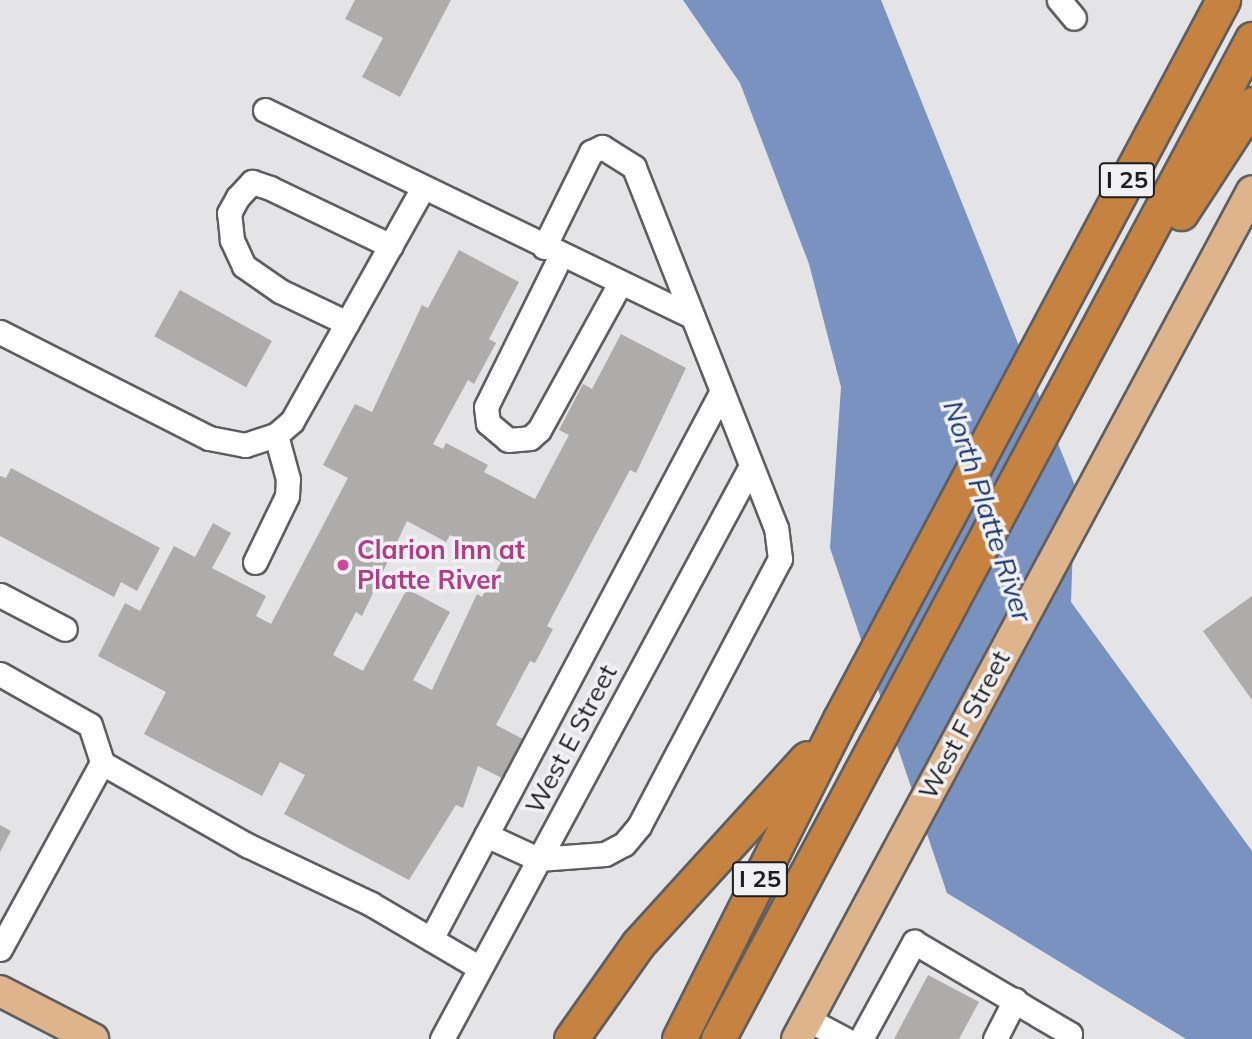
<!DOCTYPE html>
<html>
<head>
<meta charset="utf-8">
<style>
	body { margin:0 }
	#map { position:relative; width:1252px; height:1039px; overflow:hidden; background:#e4e4e6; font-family:Mulish,sans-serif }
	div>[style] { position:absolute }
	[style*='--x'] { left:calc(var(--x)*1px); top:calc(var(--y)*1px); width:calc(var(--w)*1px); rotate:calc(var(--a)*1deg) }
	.water>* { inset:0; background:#7992bf }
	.building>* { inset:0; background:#adacab; transform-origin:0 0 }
	.roads { filter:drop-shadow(2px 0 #5e5e60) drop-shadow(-2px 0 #5e5e60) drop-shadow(0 2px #5e5e60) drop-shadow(0 -2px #5e5e60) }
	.minor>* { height:23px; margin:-11.5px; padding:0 11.5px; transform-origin:11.5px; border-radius:11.5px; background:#fff }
	.major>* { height:30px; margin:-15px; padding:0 15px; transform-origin:15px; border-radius:15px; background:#ddb48c }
	.highway>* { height:33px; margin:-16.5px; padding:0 16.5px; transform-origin:16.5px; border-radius:16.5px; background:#c68240 }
	.dots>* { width:19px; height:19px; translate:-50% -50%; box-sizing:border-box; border:4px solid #f1f1f3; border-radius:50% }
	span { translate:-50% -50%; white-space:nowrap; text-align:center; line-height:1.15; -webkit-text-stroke:7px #f1f1f3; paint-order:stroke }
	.shield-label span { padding:2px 5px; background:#f1f1f3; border:2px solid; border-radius:5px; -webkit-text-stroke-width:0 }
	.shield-label { font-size:24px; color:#1e1e1f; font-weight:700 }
	.hotel-label { font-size:26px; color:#b23c85; font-weight:700 }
	.left { translate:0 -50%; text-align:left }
	.street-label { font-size:26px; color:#1e1e1f }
	.water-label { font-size:28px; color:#1b3770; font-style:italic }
</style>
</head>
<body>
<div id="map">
	<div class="water">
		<i style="clip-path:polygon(683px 0,881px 0,1075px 486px,1071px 602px,1252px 851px,1252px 1039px,1186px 1039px,947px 893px,830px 548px,841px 387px,809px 264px,740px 83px)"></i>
	</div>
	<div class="building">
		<i style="clip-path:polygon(355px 0,451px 0,400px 97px,362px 77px,383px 38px,345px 19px)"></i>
		<i style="clip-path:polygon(evenodd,459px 250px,519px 282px,489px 339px,496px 343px,474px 384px,468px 380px,433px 444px,443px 449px,446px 443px,488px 465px,484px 472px,535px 499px,569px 435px,559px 430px,583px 384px,592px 389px,621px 334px,686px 368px,636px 473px,630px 470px,547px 626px,553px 629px,535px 663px,530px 661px,496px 725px,527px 741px,506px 780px,478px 766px,463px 808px,456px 805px,409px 880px,284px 814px,305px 775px,280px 762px,262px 796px,144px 734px,166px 692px,98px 656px,125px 603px,140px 611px,174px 546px,195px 557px,213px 523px,231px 533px,212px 568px,266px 596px,256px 616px,271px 624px,348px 478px,323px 465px,355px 404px,372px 412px,422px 305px,428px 308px,459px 250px,407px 521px,446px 542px,450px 535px,501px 562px,482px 597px,477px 594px,432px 690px,413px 680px,450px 612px,407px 589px,363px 671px,333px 655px,356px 612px,362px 616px,407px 521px)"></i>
		<i style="left:180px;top:290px;width:105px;height:53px;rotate:29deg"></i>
		<i style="clip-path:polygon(11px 468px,160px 548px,137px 591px,121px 582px,114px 597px,0 536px,0 476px,6px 478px)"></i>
		<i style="clip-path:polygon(1252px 596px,1252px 700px,1203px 631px)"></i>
		<i style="clip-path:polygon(0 825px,11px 831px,0 852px)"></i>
		<i style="clip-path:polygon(928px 975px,979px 1002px,959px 1039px,894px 1039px)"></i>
	</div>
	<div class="roads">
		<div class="minor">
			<i style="--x:1059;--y:0;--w:23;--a:50"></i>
			<i style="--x:265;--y:110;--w:475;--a:25.8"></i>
			<i style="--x:561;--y:255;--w:169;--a:116.3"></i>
			<i style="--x:486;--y:407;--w:16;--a:83"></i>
			<i style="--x:488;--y:423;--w:26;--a:40"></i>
			<i style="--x:508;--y:440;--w:22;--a:-5"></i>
			<i style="--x:530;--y:438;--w:12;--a:-42"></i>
			<i style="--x:539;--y:430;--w:168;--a:-61.1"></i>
			<i style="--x:347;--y:323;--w:74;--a:-154.5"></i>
			<i style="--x:280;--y:291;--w:44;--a:-145.2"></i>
			<i style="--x:244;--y:266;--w:29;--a:-115"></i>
			<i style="--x:232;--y:240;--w:27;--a:-96"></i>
			<i style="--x:229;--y:213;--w:18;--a:-61"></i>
			<i style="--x:238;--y:197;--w:21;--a:-47"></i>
			<i style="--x:252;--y:182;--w:19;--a:18"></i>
			<i style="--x:270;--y:188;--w:134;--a:25.6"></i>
			<i style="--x:0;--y:332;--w:234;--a:26.9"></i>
			<i style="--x:209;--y:438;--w:37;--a:11"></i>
			<i style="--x:245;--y:445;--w:33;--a:-18"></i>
			<i style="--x:276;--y:435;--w:21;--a:-41"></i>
			<i style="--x:292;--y:421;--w:267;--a:-60.7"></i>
			<i style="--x:255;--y:562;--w:73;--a:-64.1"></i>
			<i style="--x:287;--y:496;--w:17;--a:-87"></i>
			<i style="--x:288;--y:479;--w:46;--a:-105.3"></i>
			<i style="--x:0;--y:595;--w:73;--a:27.6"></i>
			<i style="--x:0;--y:674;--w:103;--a:29.5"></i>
			<i style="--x:90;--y:725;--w:40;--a:72"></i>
			<i style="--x:102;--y:763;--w:167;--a:29.5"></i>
			<i style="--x:247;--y:845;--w:137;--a:25.4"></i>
			<i style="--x:371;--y:904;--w:126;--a:30.4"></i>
			<i style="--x:486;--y:835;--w:57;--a:24.8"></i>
			<i style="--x:538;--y:859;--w:67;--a:-4.3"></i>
			<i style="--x:605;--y:854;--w:21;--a:-28"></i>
			<i style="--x:624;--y:844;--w:23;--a:-50"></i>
			<i style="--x:639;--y:826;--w:302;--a:-62.2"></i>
			<i style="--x:780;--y:559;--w:31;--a:-97"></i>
			<i style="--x:776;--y:528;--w:388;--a:-111.5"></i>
			<i style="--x:634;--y:167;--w:38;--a:-148"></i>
			<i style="--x:602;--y:147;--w:12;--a:156"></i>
			<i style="--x:591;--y:152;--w:106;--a:116.3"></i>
			<i style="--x:431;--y:939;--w:620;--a:-62.03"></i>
			<i style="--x:0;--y:949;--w:212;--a:-61.3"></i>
			<i style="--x:807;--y:1019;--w:43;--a:27.8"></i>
			<i style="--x:442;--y:1039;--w:651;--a:-61.66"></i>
			<i style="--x:861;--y:1039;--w:111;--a:-61.3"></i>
			<i style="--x:914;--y:942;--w:181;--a:30.5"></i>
			<i style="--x:1070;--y:1034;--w:6;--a:121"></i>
			<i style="--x:995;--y:1039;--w:44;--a:-62.9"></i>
		</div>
		<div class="major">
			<i style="--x:0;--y:991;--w:105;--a:27.3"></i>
			<i style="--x:797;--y:1039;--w:962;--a:-61.78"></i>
		</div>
		<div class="highway">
			<i style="--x:1181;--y:213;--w:130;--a:-56.9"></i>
			<i style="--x:571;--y:1039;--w:116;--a:-54.8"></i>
			<i style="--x:638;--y:944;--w:251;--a:-47.7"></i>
			<i style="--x:679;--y:1039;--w:358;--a:-63.3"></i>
			<i style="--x:840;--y:719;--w:815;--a:-61.96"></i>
			<i style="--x:718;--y:1039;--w:1134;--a:-61.9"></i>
		</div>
	</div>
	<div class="dots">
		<i style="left:343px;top:565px;background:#d1479c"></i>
	</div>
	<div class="shield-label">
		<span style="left:1127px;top:180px">I 25</span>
		<span style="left:760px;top:879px">I 25</span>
	</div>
	<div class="hotel-label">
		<span class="left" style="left:357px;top:565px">Clarion Inn at<br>Platte River</span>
	</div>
	<div class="street-label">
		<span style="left:964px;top:725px;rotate:-62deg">West F Street</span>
		<span style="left:571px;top:739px;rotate:-62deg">West E Street</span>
	</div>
	<div class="water-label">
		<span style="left:988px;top:511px;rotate:72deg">North Platte River</span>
	</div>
</div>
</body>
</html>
